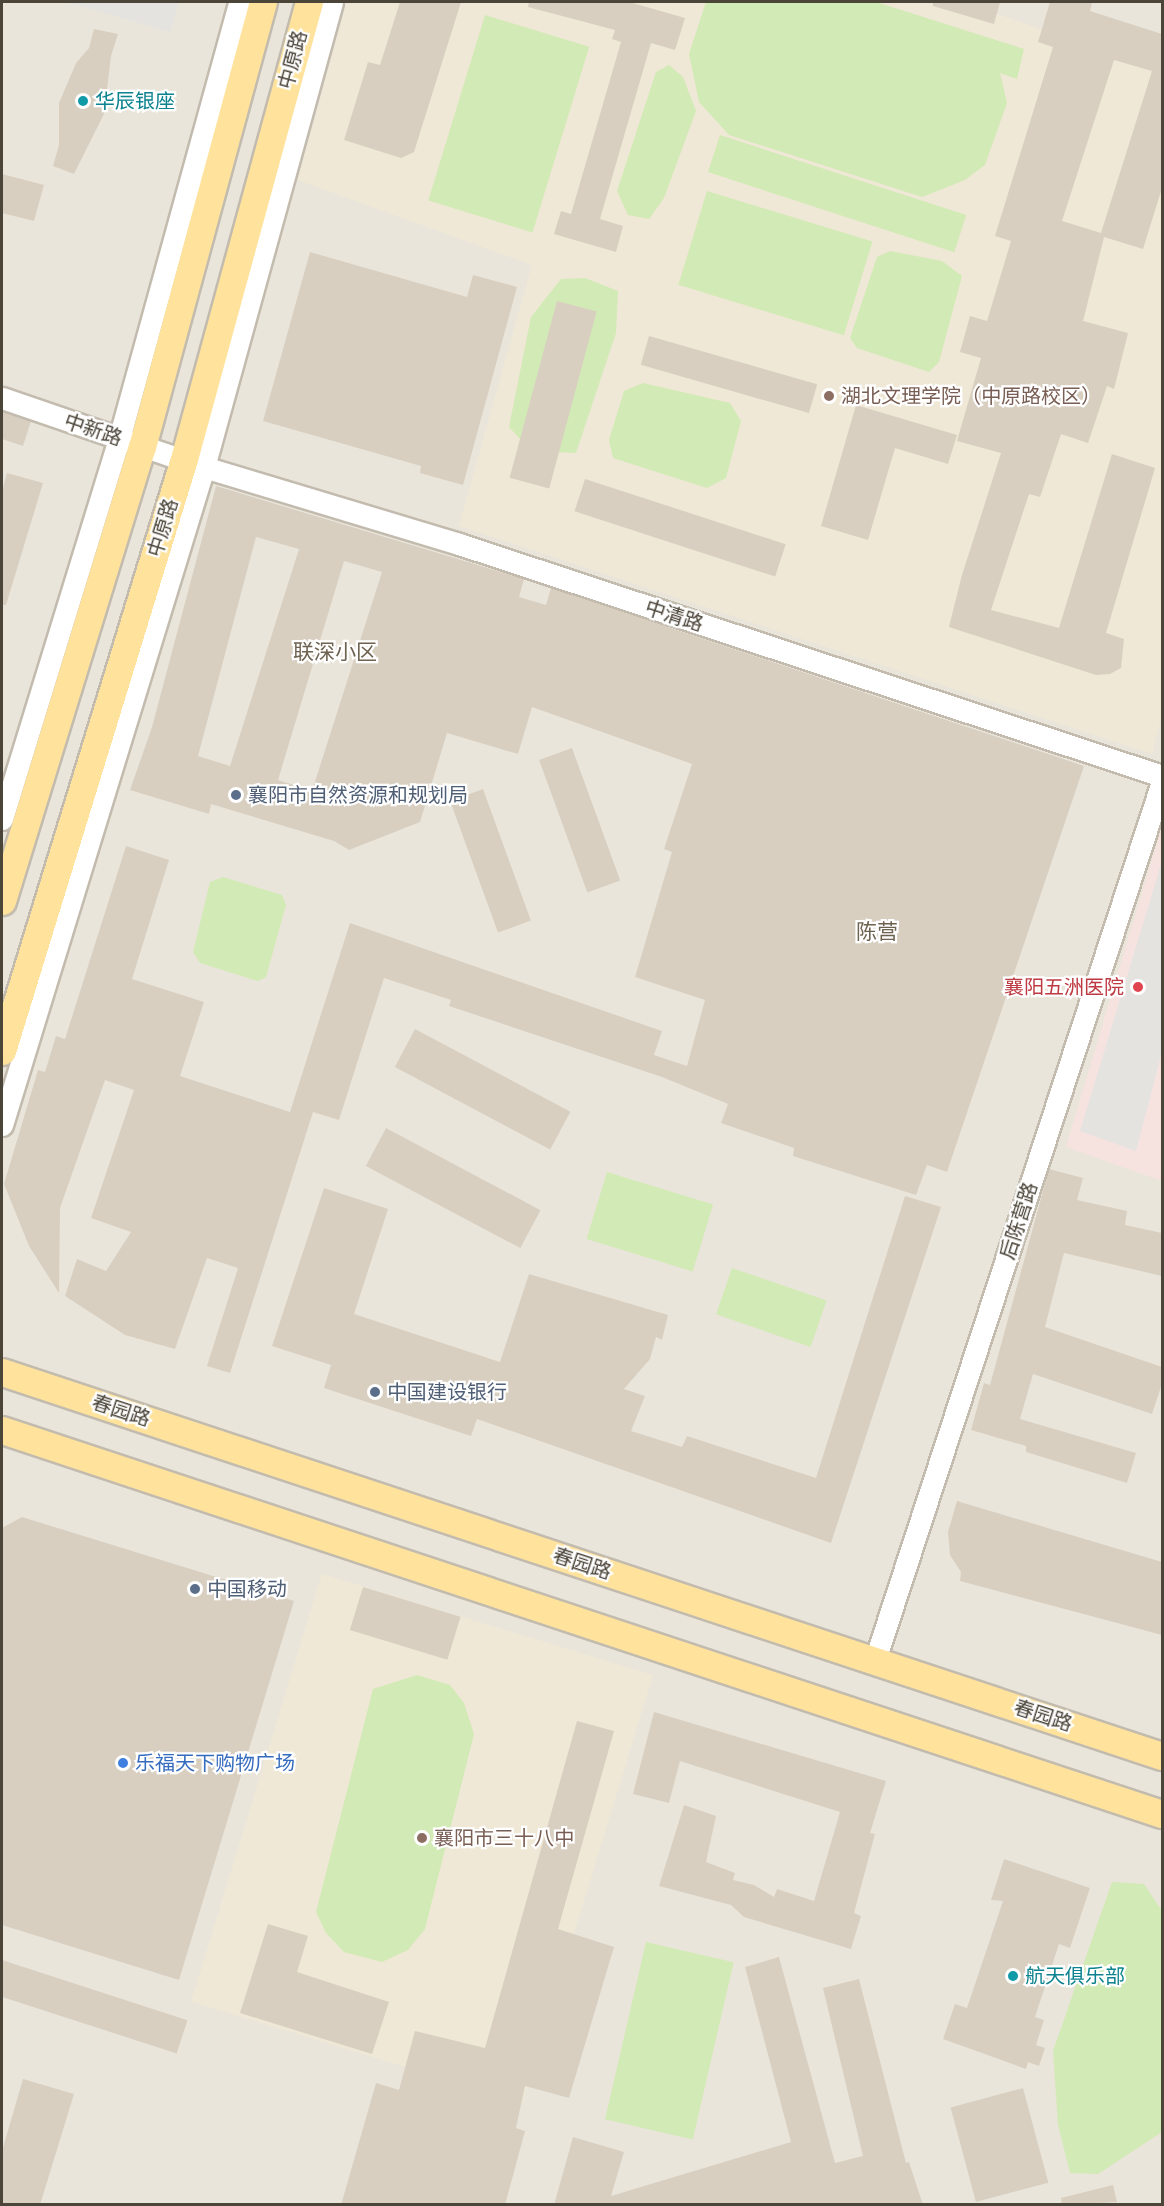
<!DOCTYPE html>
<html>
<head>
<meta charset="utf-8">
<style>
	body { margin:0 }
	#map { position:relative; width:1164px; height:2206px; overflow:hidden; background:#f6f3ec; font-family:Helvetica,"Noto Sans SC",sans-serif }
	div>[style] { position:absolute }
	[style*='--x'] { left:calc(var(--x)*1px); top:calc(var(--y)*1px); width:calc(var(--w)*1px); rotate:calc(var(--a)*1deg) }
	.residential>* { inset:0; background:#eae5da; transform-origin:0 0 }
	.education>* { inset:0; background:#efe8d6; transform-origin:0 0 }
	.medical>* { inset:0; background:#f6e3e0 }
	.green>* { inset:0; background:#d2eab5; transform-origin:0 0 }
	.parking>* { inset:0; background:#e5e3e0 }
	.building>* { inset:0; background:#d8cfc1; transform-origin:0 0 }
	.roads { filter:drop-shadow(2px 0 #c2bbae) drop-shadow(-2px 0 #c2bbae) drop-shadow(0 2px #c2bbae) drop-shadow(0 -2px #c2bbae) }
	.minor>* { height:21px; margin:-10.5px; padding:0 10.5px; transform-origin:10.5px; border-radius:10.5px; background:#fff }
	.major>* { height:27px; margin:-13.5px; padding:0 13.5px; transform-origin:13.5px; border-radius:13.5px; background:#ffe39c }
	.dots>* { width:16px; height:16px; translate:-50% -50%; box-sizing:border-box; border:3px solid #fff; border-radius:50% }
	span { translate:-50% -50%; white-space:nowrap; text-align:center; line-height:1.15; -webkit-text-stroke:4.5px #fff; paint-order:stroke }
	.street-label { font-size:20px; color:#4b4439 }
	.culture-label { font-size:20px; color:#0d838f }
	.left { translate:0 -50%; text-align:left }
	.education-label { font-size:20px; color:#785e54 }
	.service-label { font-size:20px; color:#4e5e75 }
	.health-label { font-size:20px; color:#be3a42 }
	.right { translate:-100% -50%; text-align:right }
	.shop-label { font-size:20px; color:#366cbe }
	.neighbourhood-label { font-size:21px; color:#6e6250 }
	.frame { position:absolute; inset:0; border:3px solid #4b4439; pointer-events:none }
</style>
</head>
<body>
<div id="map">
	<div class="residential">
		<i style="left:2px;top:2px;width:1160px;height:2202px"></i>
	</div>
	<div class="education">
		<i style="clip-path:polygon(347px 2px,962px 2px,1162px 71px,1162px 715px,1152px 754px,459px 526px,532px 265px,298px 180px)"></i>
		<i style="left:322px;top:1574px;width:346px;height:447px;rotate:17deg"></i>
	</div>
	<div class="medical">
		<i style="clip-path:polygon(1162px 826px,1162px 1181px,1066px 1147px)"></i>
	</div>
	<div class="green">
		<i style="clip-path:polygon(706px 2px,876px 2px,1024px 49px,1017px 79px,1000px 73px,1007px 103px,985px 165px,965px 180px,922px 197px,729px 135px,699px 102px,689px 54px)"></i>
		<i style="left:485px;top:15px;width:109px;height:194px;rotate:17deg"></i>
		<i style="clip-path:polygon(669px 65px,683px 77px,696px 111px,664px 198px,649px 219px,628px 215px,617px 191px,656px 72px)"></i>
		<i style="left:720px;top:135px;width:259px;height:39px;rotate:18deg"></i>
		<i style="left:707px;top:191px;width:173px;height:98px;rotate:17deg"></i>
		<i style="clip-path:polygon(890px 251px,942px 261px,962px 276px,939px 362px,929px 372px,857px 348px,850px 338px,877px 257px)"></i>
		<i style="clip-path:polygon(585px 278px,618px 291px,616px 333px,576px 453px,531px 451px,509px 427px,531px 317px,561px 279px)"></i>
		<i style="clip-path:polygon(643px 383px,730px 403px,741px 421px,726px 478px,707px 488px,613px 458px,609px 440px,624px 391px)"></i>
		<i style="clip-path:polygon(223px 877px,282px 895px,286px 905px,266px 977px,258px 981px,200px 963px,193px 952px,210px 882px)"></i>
		<i style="left:607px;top:1172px;width:111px;height:70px;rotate:17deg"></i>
		<i style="left:732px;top:1268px;width:100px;height:49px;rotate:19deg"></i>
		<i style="clip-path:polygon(417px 1675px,450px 1685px,464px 1703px,474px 1734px,425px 1929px,408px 1950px,382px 1962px,344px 1952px,326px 1933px,316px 1912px,373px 1689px)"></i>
		<i style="clip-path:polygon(1112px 1882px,1144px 1884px,1162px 1911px,1162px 2132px,1098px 2174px,1070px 2173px,1058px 2125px,1053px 2051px)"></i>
		<i style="left:646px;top:1942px;width:90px;height:182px;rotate:13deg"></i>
	</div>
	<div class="parking">
		<i style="clip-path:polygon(66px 2px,179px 2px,170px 32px)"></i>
		<i style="clip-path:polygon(1162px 861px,1162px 1052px,1136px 1151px,1080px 1131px)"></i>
	</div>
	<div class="building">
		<i style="clip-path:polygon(400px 2px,461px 2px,414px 152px,401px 158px,344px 140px,368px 62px,380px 65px)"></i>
		<i style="clip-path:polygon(529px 2px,629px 2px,685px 18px,675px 50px,651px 43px,600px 219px,623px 226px,616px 252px,554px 234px,561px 211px,571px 214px,621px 42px,612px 39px,615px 30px,528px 7px)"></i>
		<i style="clip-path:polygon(933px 2px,1000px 2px,994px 24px,933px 6px)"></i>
		<i style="clip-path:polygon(evenodd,1050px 2px,1092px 2px,1090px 11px,1162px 34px,1162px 188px,1143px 249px,1104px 237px,1083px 321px,1128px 333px,1114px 389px,1107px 386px,1088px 443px,1061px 434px,1040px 497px,1029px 494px,991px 610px,1059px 628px,1112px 454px,1155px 468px,1106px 633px,1124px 639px,1121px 668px,1110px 674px,1096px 675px,949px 627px,962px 575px,1001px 453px,957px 441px,981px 358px,960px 352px,970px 316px,987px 321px,1011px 241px,995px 236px,1053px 47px,1038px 42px,1050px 2px,1114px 60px,1152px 71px,1101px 233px,1062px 221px,1114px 60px)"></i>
		<i style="clip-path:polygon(94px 29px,118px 34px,111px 56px,104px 114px,74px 174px,53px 166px,59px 145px,59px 103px,76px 63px,89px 48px)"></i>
		<i style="clip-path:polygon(2px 174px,44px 185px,34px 221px,2px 213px)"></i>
		<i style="clip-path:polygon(310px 252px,467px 297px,473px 275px,517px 287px,463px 485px,420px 473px,421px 466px,263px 421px)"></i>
		<i style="left:557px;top:301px;width:41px;height:183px;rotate:15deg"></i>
		<i style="left:649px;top:336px;width:175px;height:30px;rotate:16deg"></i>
		<i style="clip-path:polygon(856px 405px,957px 435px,948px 464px,895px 448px,868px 540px,821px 526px)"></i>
		<i style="clip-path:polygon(2px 411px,31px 421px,23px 446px,2px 439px)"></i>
		<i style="clip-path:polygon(7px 473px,43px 483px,6px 605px,2px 605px,2px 492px)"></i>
		<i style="left:585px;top:479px;width:211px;height:34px;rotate:18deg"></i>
		<i style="clip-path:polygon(evenodd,216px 486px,524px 579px,519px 597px,546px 605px,551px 588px,1084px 766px,947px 1172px,927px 1165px,916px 1195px,793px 1156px,794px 1148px,721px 1123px,728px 1104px,662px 1077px,449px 1006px,451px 1000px,384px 978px,339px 1120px,313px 1112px,230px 1373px,207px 1366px,238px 1268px,207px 1258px,175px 1349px,125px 1335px,65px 1296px,77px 1259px,106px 1271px,131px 1232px,91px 1218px,134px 1090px,105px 1080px,60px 1208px,59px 1293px,29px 1246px,4px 1184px,38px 1070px,45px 1072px,56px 1036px,65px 1039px,126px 846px,169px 860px,132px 979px,204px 1002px,180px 1076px,290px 1112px,350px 923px,662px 1031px,654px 1055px,687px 1066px,705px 1000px,635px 977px,672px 852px,664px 849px,692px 764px,532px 707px,518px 754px,447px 733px,420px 822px,349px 850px,334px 841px,211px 804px,209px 814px,130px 790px,152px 727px,216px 486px,256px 537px,299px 549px,230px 766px,198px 756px,256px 537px,216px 486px,344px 561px,382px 572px,312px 791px,278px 780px,344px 561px)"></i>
		<i style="left:572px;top:748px;width:141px;height:35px;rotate:70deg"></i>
		<i style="left:483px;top:789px;width:140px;height:35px;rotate:70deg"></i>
		<i style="left:415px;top:1029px;width:176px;height:43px;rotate:28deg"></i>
		<i style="left:386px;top:1128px;width:175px;height:43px;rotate:28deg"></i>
		<i style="clip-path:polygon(1049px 1169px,1083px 1178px,1077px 1200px,1127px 1211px,1125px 1225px,1162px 1233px,1162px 1276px,1064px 1253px,1045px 1327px,1162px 1367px,1162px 1384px,1152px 1414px,1033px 1374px,1020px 1419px,1136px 1453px,1127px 1483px,1026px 1452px,1026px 1446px,971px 1430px,984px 1383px,990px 1385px)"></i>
		<i style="clip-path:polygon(324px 1188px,388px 1209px,354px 1314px,500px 1362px,529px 1274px,668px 1315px,662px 1340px,656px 1337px,650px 1359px,624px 1389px,645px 1396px,631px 1431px,682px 1447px,687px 1436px,816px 1478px,905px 1196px,941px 1207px,831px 1543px,477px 1419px,471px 1436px,324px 1388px,331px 1365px,272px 1346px)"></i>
		<i style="clip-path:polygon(957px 1501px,1162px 1562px,1162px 1635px,960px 1581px,961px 1572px,950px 1555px,948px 1532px)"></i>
		<i style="clip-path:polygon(22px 1517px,294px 1601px,179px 1980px,2px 1925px,2px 1528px)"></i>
		<i style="left:363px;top:1587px;width:102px;height:45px;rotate:17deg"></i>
		<i style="clip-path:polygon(654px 1712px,886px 1781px,870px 1833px,875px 1834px,854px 1913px,861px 1916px,851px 1949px,744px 1917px,731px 1905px,659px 1886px,684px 1805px,716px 1816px,706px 1862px,735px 1873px,733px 1880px,754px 1885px,774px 1897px,777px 1889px,814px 1901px,840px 1812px,680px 1761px,669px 1803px,633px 1794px)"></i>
		<i style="clip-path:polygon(577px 1721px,614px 1731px,558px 1929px,614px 1947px,569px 2098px,525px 2086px,516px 2128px,525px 2131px,505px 2205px,341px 2205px,376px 2083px,399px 2090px,415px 2031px,485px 2048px)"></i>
		<i style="clip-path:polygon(1004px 1859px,1090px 1888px,1070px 1948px,1059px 1944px,1035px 2017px,1044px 2020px,1036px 2045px,1045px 2048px,1039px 2066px,1028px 2062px,1026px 2069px,943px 2039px,955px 2004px,967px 2008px,1003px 1901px,991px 1900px)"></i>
		<i style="clip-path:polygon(268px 1924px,308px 1936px,297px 1972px,389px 2002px,372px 2054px,240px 2013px)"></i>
		<i style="clip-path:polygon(779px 1957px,835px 2163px,863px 2156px,823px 1988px,859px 1979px,906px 2163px,909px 2162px,923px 2205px,554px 2205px,573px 2137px,624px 2152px,611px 2196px,791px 2142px,745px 1967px)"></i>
		<i style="left:2px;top:1960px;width:195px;height:35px;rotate:18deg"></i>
		<i style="clip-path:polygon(23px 2079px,74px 2094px,40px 2205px,2px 2205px,2px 2151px)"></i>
		<i style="left:1023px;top:2088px;width:98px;height:75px;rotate:75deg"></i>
		<i style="clip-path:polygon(1113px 2185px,1117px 2202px,1062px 2205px,1061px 2198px)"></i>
	</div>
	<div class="roads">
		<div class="minor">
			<i style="--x:2;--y:398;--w:213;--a:18.9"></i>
			<i style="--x:204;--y:467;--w:266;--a:16.8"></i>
			<i style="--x:459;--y:544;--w:740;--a:18.26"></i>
			<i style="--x:2;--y:819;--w:398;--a:-72.9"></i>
			<i style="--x:119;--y:439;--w:453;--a:-74.6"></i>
			<i style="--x:2;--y:1125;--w:688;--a:-72.93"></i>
			<i style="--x:204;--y:467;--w:482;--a:-74.6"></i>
			<i style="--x:875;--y:1660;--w:924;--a:-71.9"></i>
		</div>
		<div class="major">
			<i style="--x:2;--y:901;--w:475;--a:-72.9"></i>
			<i style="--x:142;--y:447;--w:461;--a:-74.8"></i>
			<i style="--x:2;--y:1051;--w:619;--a:-72.91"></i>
			<i style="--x:184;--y:459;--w:474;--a:-74.7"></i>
			<i style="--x:2;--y:1372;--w:1222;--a:18.32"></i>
			<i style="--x:2;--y:1430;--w:1222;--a:18.32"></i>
		</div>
	</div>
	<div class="dots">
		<i style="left:83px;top:101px;background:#0f9aa8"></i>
		<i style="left:829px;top:396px;background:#8d6e63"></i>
		<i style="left:236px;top:795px;background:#5c6f8a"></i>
		<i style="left:1138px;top:987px;background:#e0444e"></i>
		<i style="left:375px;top:1392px;background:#5c6f8a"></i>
		<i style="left:195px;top:1589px;background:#5c6f8a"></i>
		<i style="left:123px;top:1763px;background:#3f7fe0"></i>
		<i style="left:422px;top:1838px;background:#8d6e63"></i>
		<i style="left:1013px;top:1976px;background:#0f9aa8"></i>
	</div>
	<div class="street-label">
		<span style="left:293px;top:60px;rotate:-75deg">中原路</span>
		<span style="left:93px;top:430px;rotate:19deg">中新路</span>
		<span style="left:163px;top:528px;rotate:-73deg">中原路</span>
		<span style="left:674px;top:616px;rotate:18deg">中清路</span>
		<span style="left:1019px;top:1221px;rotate:-72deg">后陈营路</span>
		<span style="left:121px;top:1411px;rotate:18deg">春园路</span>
		<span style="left:582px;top:1564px;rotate:18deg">春园路</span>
		<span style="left:1043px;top:1716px;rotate:18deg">春园路</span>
	</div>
	<div class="culture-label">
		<span class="left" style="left:95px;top:101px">华辰银座</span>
		<span class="left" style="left:1025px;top:1976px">航天俱乐部</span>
	</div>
	<div class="education-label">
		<span class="left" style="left:841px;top:396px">湖北文理学院（中原路校区）</span>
		<span class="left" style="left:434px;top:1838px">襄阳市三十八中</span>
	</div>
	<div class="service-label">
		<span class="left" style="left:248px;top:795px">襄阳市自然资源和规划局</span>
		<span class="left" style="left:387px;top:1392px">中国建设银行</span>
		<span class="left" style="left:207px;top:1589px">中国移动</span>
	</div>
	<div class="health-label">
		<span class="right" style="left:1124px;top:987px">襄阳五洲医院</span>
	</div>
	<div class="shop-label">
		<span class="left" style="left:135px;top:1763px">乐福天下购物广场</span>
	</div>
	<div class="neighbourhood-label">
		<span style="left:335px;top:652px">联深小区</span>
		<span style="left:877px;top:932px">陈营</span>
	</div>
	<div class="frame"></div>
</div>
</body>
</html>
